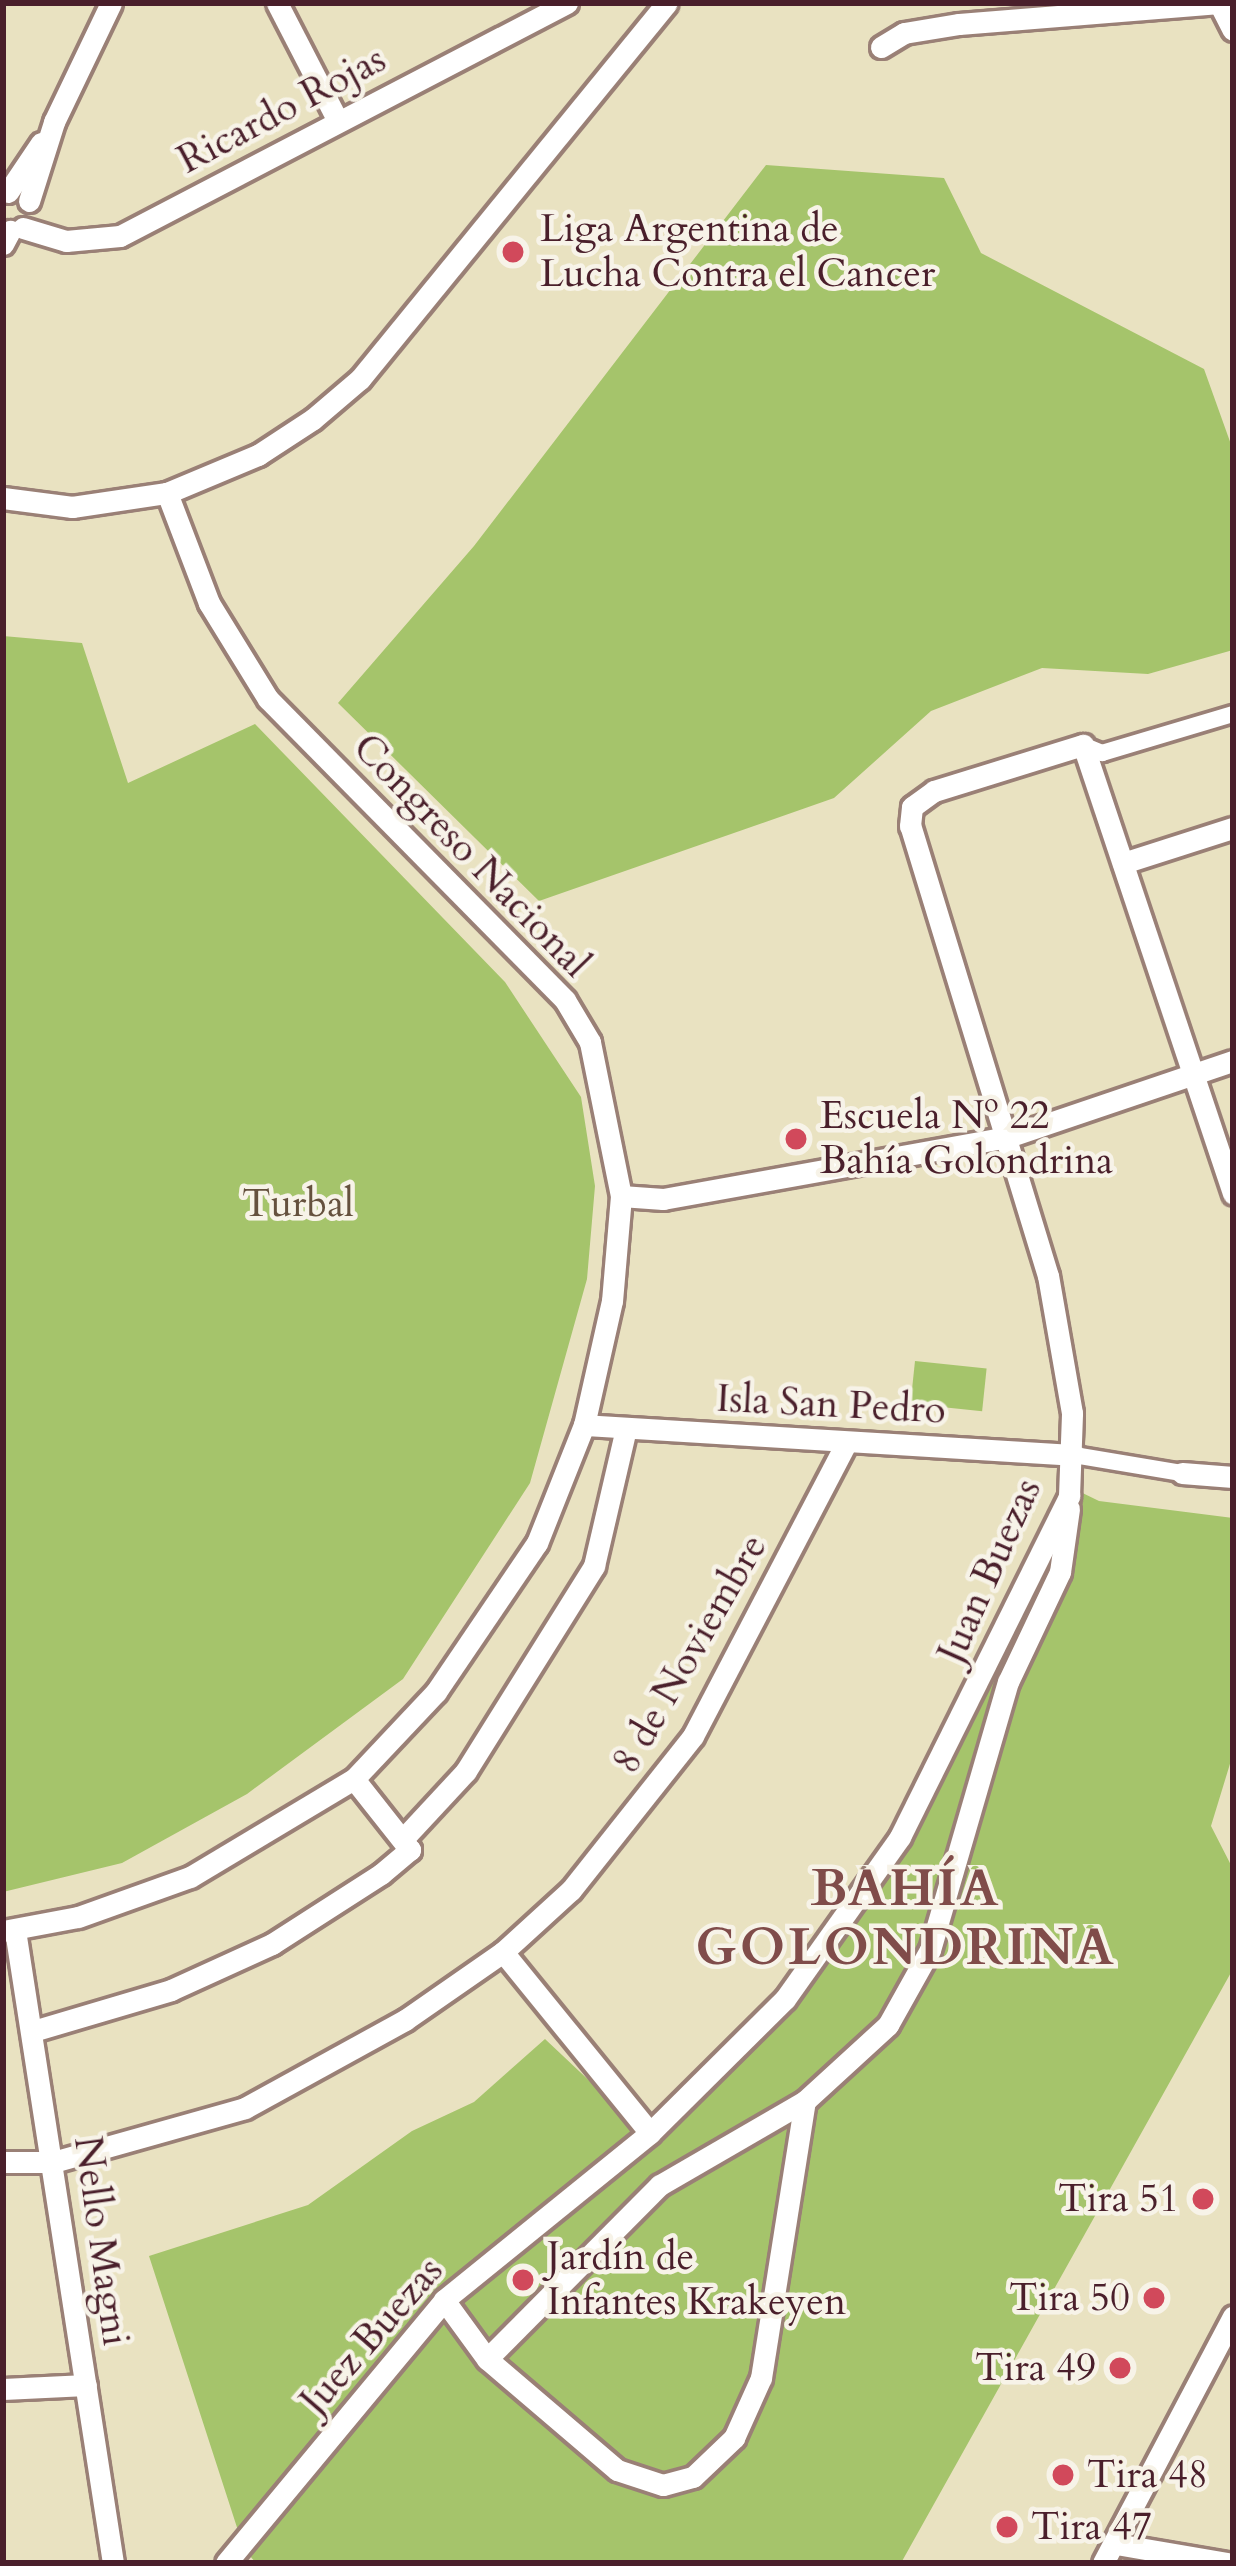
<!DOCTYPE html>
<html>
<head>
<meta charset="utf-8">
<style>
	body { margin:0 }
	#map { position:relative; width:1236px; height:2566px; overflow:hidden; background:#e9e2c1; font-family:Cardo,serif }
	div>[style] { position:absolute }
	[style*='--x'] { left:calc(var(--x)*1px); top:calc(var(--y)*1px); width:calc(var(--w)*1px); rotate:calc(var(--a)*1deg) }
	.green>* { inset:0; background:#a5c46b; transform-origin:0 0 }
	.roads { filter:drop-shadow(3px 0 #9a8076) drop-shadow(-3px 0 #9a8076) drop-shadow(0 3px #9a8076) drop-shadow(0 -3px #9a8076) }
	.pedestrian>* { height:16px; margin:-8px; padding:0 8px; transform-origin:8px; border-radius:8px; background:#fff }
	.minor>* { height:21px; margin:-10.5px; padding:0 10.5px; transform-origin:10.5px; border-radius:10.5px; background:#fff }
	.dots>* { width:33px; height:33px; translate:-50% -50%; box-sizing:border-box; border:6px solid #f7f3e8; border-radius:50% }
	span { translate:-50% -50%; white-space:nowrap; text-align:center; line-height:1.15; -webkit-text-stroke:9px #f7f3e8; paint-order:stroke }
	.street-label { font-size:39px; color:#4a1f2b }
	.poi-label { font-size:39px; color:#4a1f2b }
	.left { translate:0 -50%; text-align:left }
	.right { translate:-100% -50%; text-align:right }
	.park-label { font-size:39px; color:#65513e }
	.district-label { font-size:51px; color:#804c4a; font-weight:700; letter-spacing:3px }
	.frame { position:absolute; inset:0; border:6px solid #4a1f2b; pointer-events:none }
</style>
</head>
<body>
<div id="map">
	<div class="green">
		<i style="clip-path:polygon(766px 165px,944px 178px,981px 253px,1204px 369px,1233px 450px,1233px 650px,1148px 674px,1042px 668px,931px 711px,834px 798px,539px 901px,338px 703px,474px 546px)"></i>
		<i style="clip-path:polygon(3px 636px,82px 643px,128px 783px,255px 724px,505px 982px,581px 1097px,595px 1186px,587px 1279px,530px 1483px,403px 1679px,247px 1794px,122px 1863px,3px 1892px)"></i>
		<i style="left:915px;top:1361px;width:72px;height:43px;rotate:6deg"></i>
		<i style="clip-path:polygon(1066px 1485px,1099px 1501px,1233px 1518px,1233px 1754px,1211px 1826px,1233px 1869px,1233px 1969px,901px 2563px,256px 2563px,244px 2549px,149px 2256px,308px 2205px,412px 2131px,474px 2102px,545px 2039px,649px 2137px,787px 2001px,903px 1839px)"></i>
	</div>
	<div class="roads">
		<div class="pedestrian">
			<i style="--x:1083;--y:745;--w:21;--a:23"></i>
			<i style="--x:1102;--y:753;--w:137;--a:-16.6"></i>
			<i style="--x:1074;--y:1455;--w:109;--a:9.5"></i>
		</div>
		<div class="minor">
			<i style="--x:277;--y:3;--w:133;--a:62.7"></i>
			<i style="--x:881;--y:47;--w:27;--a:-31"></i>
			<i style="--x:904;--y:33;--w:56;--a:-9.3"></i>
			<i style="--x:959;--y:24;--w:261;--a:-4.6"></i>
			<i style="--x:1219;--y:3;--w:30;--a:63"></i>
			<i style="--x:8;--y:192;--w:59;--a:-56"></i>
			<i style="--x:29;--y:201;--w:83;--a:-72.4"></i>
			<i style="--x:54;--y:122;--w:132;--a:-64.4"></i>
			<i style="--x:23;--y:228;--w:45;--a:16.8"></i>
			<i style="--x:66;--y:241;--w:54;--a:-5.3"></i>
			<i style="--x:120;--y:236;--w:504;--a:-27.53"></i>
			<i style="--x:3;--y:244;--w:15;--a:-62"></i>
			<i style="--x:3;--y:498;--w:70;--a:7.4"></i>
			<i style="--x:72;--y:507;--w:96;--a:-8.4"></i>
			<i style="--x:167;--y:493;--w:99;--a:-22.7"></i>
			<i style="--x:258;--y:455;--w:66;--a:-33.2"></i>
			<i style="--x:313;--y:419;--w:62;--a:-40.4"></i>
			<i style="--x:360;--y:379;--w:485;--a:-50.8"></i>
			<i style="--x:1123;--y:863;--w:115;--a:-17.7"></i>
			<i style="--x:621;--y:1196;--w:42;--a:4.1"></i>
			<i style="--x:663;--y:1199;--w:351;--a:-10.2"></i>
			<i style="--x:1008;--y:1137;--w:237;--a:-18.7"></i>
			<i style="--x:584;--y:1425;--w:491;--a:3.5"></i>
			<i style="--x:1182;--y:1473;--w:51;--a:4.5"></i>
			<i style="--x:404;--y:1838;--w:91;--a:-47.2"></i>
			<i style="--x:466;--y:1771;--w:242;--a:-58"></i>
			<i style="--x:594;--y:1566;--w:141;--a:-76.9"></i>
			<i style="--x:15;--y:1930;--w:641;--a:81.2"></i>
			<i style="--x:3;--y:1931;--w:76;--a:-10.6"></i>
			<i style="--x:78;--y:1917;--w:119;--a:-19.7"></i>
			<i style="--x:190;--y:1877;--w:191;--a:-30.9"></i>
			<i style="--x:354;--y:1779;--w:120;--a:-46.7"></i>
			<i style="--x:436;--y:1692;--w:180;--a:-55.9"></i>
			<i style="--x:537;--y:1543;--w:127;--a:-68.3"></i>
			<i style="--x:584;--y:1425;--w:127;--a:-77.3"></i>
			<i style="--x:612;--y:1301;--w:105;--a:-85.1"></i>
			<i style="--x:621;--y:1196;--w:157;--a:-101.4"></i>
			<i style="--x:590;--y:1042;--w:49;--a:-120.8"></i>
			<i style="--x:565;--y:1000;--w:423;--a:-134.6"></i>
			<i style="--x:268;--y:699;--w:113;--a:-121.6"></i>
			<i style="--x:209;--y:603;--w:118;--a:-110.9"></i>
			<i style="--x:503;--y:1952;--w:233;--a:50.9"></i>
			<i style="--x:33;--y:2031;--w:144;--a:-16.5"></i>
			<i style="--x:171;--y:1990;--w:111;--a:-24.5"></i>
			<i style="--x:272;--y:1944;--w:130;--a:-32.7"></i>
			<i style="--x:381;--y:1874;--w:38;--a:-40"></i>
			<i style="--x:410;--y:1850;--w:90;--a:-128.3"></i>
			<i style="--x:3;--y:2162;--w:50;--a:0"></i>
			<i style="--x:53;--y:2162;--w:199;--a:-15.7"></i>
			<i style="--x:245;--y:2108;--w:183;--a:-28.8"></i>
			<i style="--x:405;--y:2020;--w:119;--a:-34.8"></i>
			<i style="--x:503;--y:1952;--w:92;--a:-42.4"></i>
			<i style="--x:571;--y:1890;--w:196;--a:-51.6"></i>
			<i style="--x:693;--y:1736;--w:331;--a:-62.4"></i>
			<i style="--x:444;--y:2300;--w:73;--a:53.9"></i>
			<i style="--x:487;--y:2359;--w:171;--a:40.5"></i>
			<i style="--x:617;--y:2470;--w:48;--a:18.1"></i>
			<i style="--x:663;--y:2485;--w:31;--a:-15"></i>
			<i style="--x:693;--y:2477;--w:57;--a:-43.6"></i>
			<i style="--x:734;--y:2438;--w:66;--a:-65.8"></i>
			<i style="--x:761;--y:2378;--w:280;--a:-81"></i>
			<i style="--x:487;--y:2359;--w:245;--a:-45.2"></i>
			<i style="--x:660;--y:2185;--w:168;--a:-30.1"></i>
			<i style="--x:805;--y:2101;--w:113;--a:-42.5"></i>
			<i style="--x:888;--y:2025;--w:86;--a:-60.8"></i>
			<i style="--x:930;--y:1950;--w:279;--a:-73.8"></i>
			<i style="--x:1008;--y:1682;--w:122;--a:-64.7"></i>
			<i style="--x:1060;--y:1572;--w:64;--a:-81.9"></i>
			<i style="--x:3;--y:2389;--w:83;--a:-2.8"></i>
			<i style="--x:1116;--y:2544;--w:113;--a:9.7"></i>
			<i style="--x:226;--y:2563;--w:342;--a:-50.3"></i>
			<i style="--x:444;--y:2300;--w:265;--a:-39"></i>
			<i style="--x:650;--y:2133;--w:190;--a:-44.8"></i>
			<i style="--x:785;--y:1999;--w:199;--a:-54.6"></i>
			<i style="--x:900;--y:1837;--w:381;--a:-63.6"></i>
			<i style="--x:1069;--y:1496;--w:83;--a:-87.9"></i>
			<i style="--x:1072;--y:1413;--w:139;--a:-99.9"></i>
			<i style="--x:1048;--y:1276;--w:471;--a:-107"></i>
			<i style="--x:910;--y:826;--w:19;--a:-84"></i>
			<i style="--x:912;--y:807;--w:27;--a:-36"></i>
			<i style="--x:934;--y:791;--w:156;--a:-17.2"></i>
			<i style="--x:1083;--y:745;--w:473;--a:71.5"></i>
			<i style="--x:1103;--y:2563;--w:279;--a:-62.2"></i>
		</div>
	</div>
	<div class="dots">
		<i style="left:513px;top:252px;background:#d1495b"></i>
		<i style="left:796px;top:1139px;background:#d1495b"></i>
		<i style="left:1203px;top:2199px;background:#d1495b"></i>
		<i style="left:523px;top:2280px;background:#d1495b"></i>
		<i style="left:1154px;top:2298px;background:#d1495b"></i>
		<i style="left:1120px;top:2368px;background:#d1495b"></i>
		<i style="left:1063px;top:2475px;background:#d1495b"></i>
		<i style="left:1007px;top:2527px;background:#d1495b"></i>
	</div>
	<div class="street-label">
		<span style="left:282px;top:110px;rotate:-28deg">Ricardo Rojas</span>
		<span style="left:471px;top:856px;rotate:46deg">Congreso Nacional</span>
		<span style="left:831px;top:1405px;rotate:3deg">Isla San Pedro</span>
		<span style="left:990px;top:1571px;rotate:-66deg">Juan Buezas</span>
		<span style="left:690px;top:1654px;rotate:-60deg">8 de Noviembre</span>
		<span style="left:101px;top:2241px;rotate:82deg">Nello Magni</span>
		<span style="left:372px;top:2336px;rotate:-49deg">Juez Buezas</span>
	</div>
	<div class="poi-label">
		<span class="left" style="left:540px;top:252px">Liga Argentina de<br>Lucha Contra el Cancer</span>
		<span class="left" style="left:820px;top:1139px">Escuela Nº 22<br>Bahía Golondrina</span>
		<span class="right" style="left:1179px;top:2199px">Tira 51</span>
		<span class="left" style="left:547px;top:2280px">Jardín de<br>Infantes Krakeyen</span>
		<span class="right" style="left:1130px;top:2298px">Tira 50</span>
		<span class="right" style="left:1096px;top:2368px">Tira 49</span>
		<span class="left" style="left:1087px;top:2475px">Tira 48</span>
		<span class="left" style="left:1031px;top:2527px">Tira 47</span>
	</div>
	<div class="park-label">
		<span style="left:298px;top:1204px">Turbal</span>
	</div>
	<div class="district-label">
		<span style="left:906px;top:1919px">BAHÍA<br>GOLONDRINA</span>
	</div>
	<div class="frame"></div>
</div>
</body>
</html>
